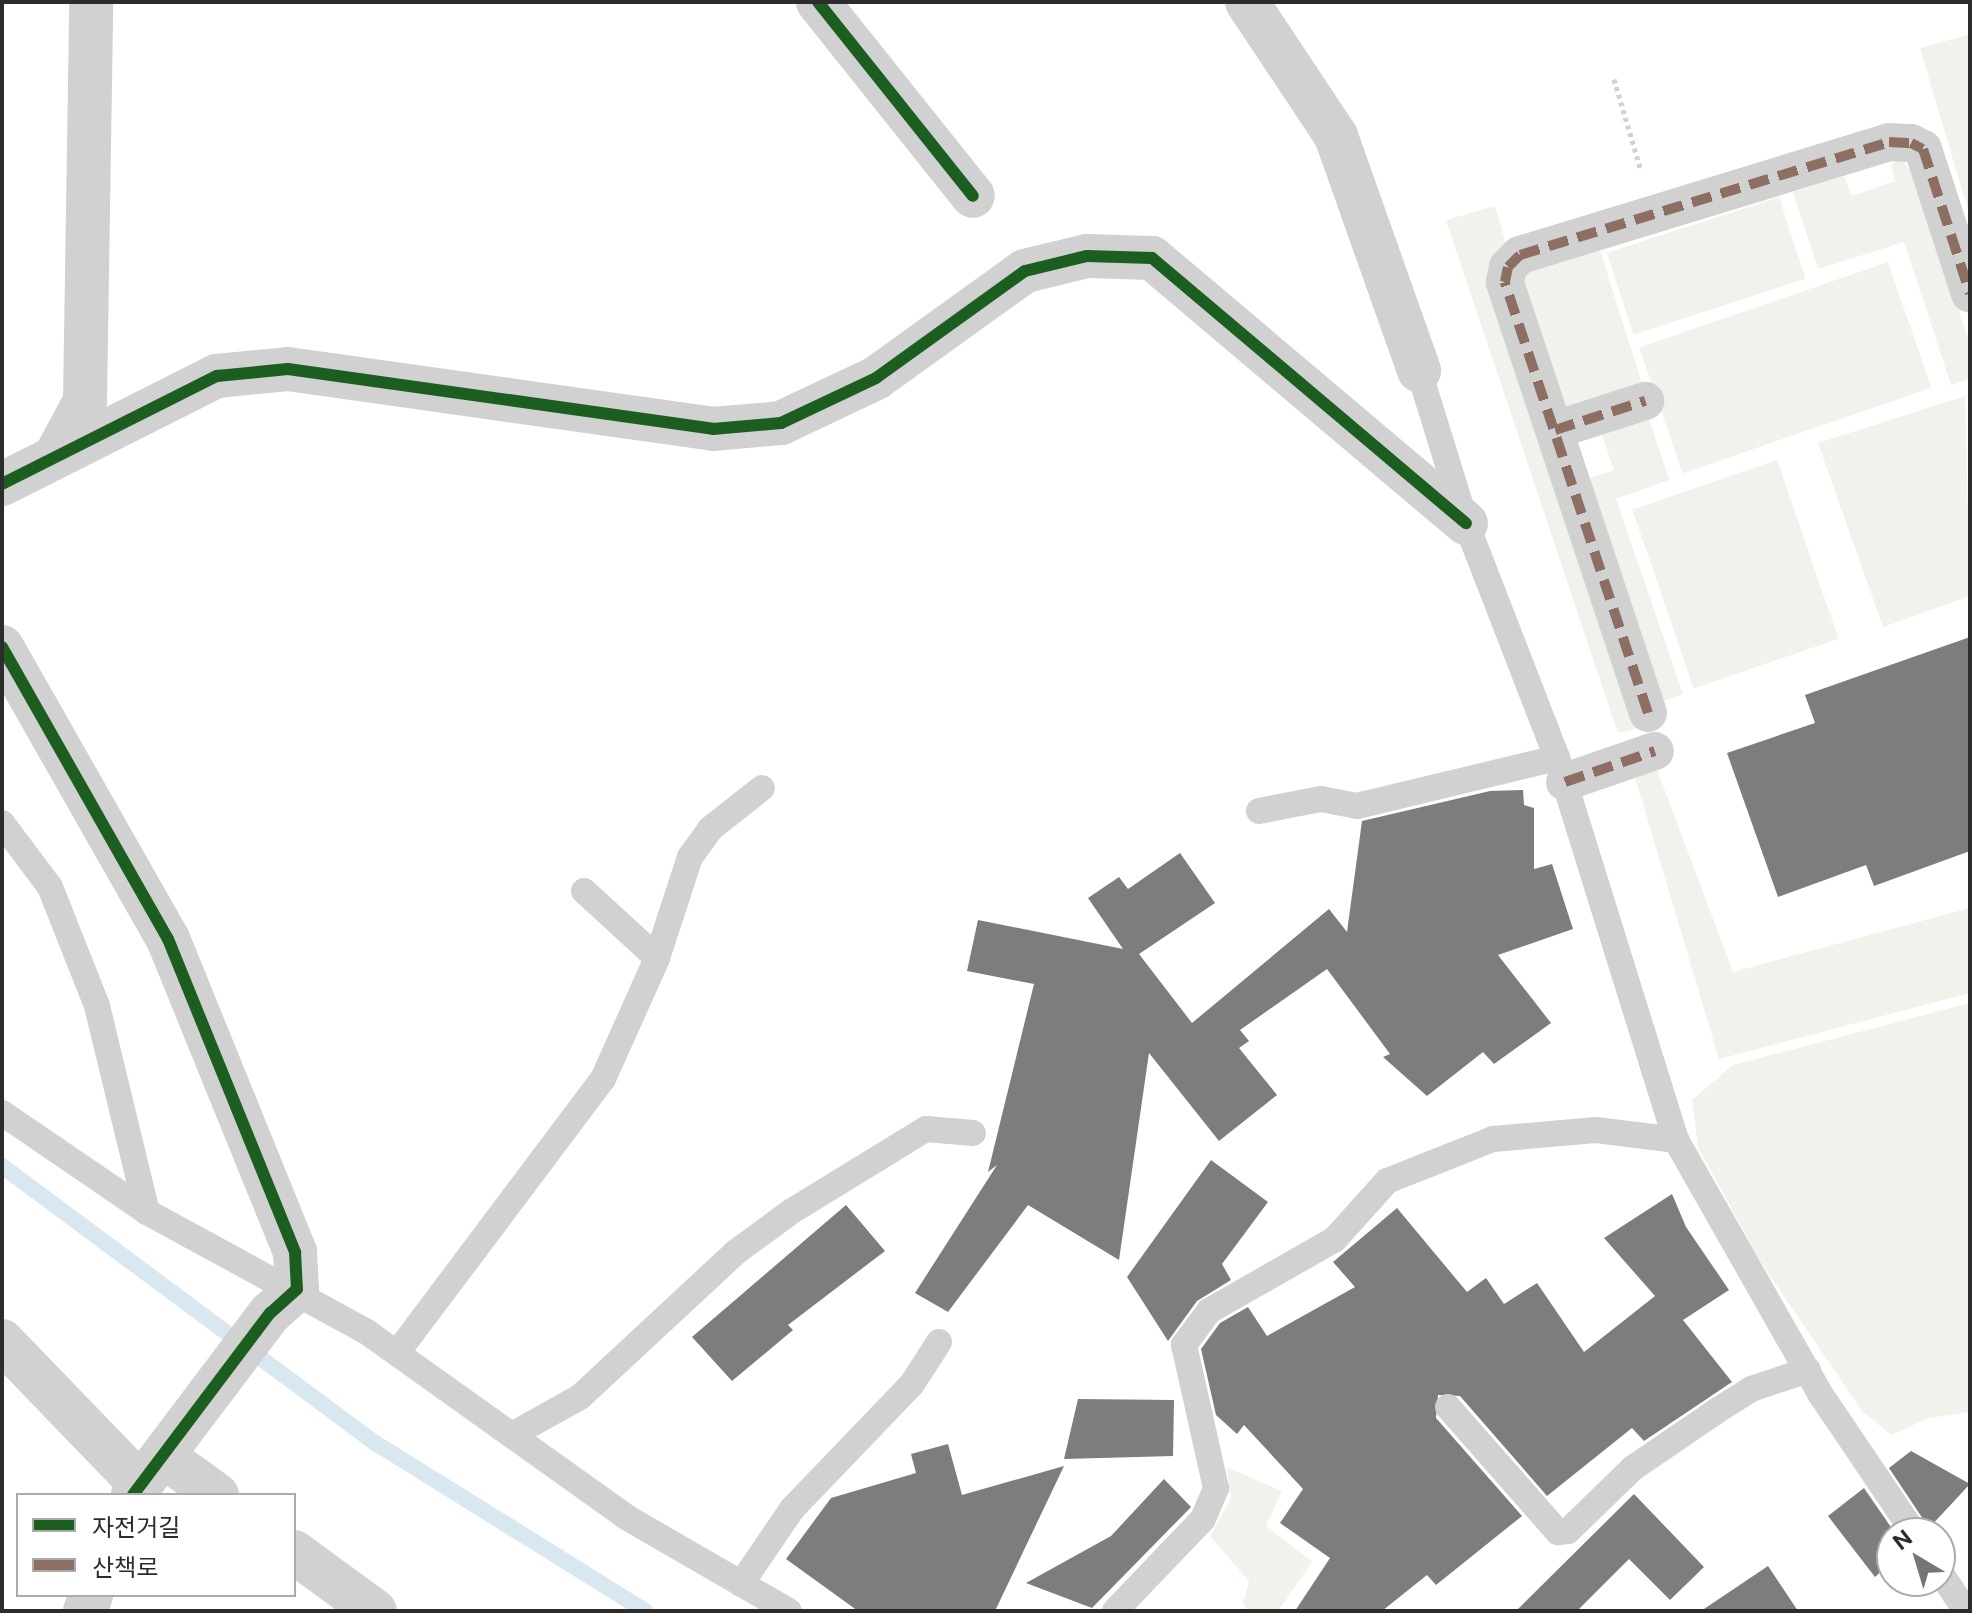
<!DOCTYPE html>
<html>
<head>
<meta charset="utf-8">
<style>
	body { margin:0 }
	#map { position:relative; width:1972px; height:1613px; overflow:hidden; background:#fff; font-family:"Public Sans","Noto Sans KR",sans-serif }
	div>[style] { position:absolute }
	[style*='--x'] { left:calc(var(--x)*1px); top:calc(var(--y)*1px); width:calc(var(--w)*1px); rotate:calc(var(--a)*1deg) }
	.green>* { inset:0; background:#f0f3eb; transform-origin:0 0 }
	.stream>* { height:16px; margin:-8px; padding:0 8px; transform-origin:8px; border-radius:8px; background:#d8e7f0 }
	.building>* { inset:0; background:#7d7d7d }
	.path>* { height:5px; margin-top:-2.5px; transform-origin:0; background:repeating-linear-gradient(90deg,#d1d1d1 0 4px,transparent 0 8px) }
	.service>* { height:26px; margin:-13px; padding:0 13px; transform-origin:13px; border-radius:13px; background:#d1d1d1 }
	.pedestrian>* { height:38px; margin:-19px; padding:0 19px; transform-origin:19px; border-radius:19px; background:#d1d1d1 }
	.minor>* { height:44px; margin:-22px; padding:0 22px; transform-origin:22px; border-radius:22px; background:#d1d1d1 }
	.quiet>* { height:10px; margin-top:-5px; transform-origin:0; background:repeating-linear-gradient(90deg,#8d6e63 0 20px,transparent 0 30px) }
	.cycleway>* { height:12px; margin:-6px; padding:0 6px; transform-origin:6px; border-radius:6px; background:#1b5e20 }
	span { translate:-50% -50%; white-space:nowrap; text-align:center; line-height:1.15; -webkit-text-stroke:8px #fff; paint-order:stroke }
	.frame { position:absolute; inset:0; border:4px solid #2c2c2c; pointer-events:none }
	.legend { position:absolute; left:16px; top:1493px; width:280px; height:104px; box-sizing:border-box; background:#fff; border:2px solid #ababab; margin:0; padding:10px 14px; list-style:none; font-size:24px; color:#2c2c2c }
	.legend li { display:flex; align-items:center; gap:16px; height:40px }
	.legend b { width:40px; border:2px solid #ababab }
	.north { position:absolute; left:1876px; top:1517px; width:80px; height:80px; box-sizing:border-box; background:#fff; border:2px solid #ababab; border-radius:50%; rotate:322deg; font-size:22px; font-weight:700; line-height:32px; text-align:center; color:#2c2c2c }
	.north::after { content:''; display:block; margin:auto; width:28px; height:36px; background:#767676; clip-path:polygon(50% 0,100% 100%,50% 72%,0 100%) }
</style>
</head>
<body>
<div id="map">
	<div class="green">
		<i style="clip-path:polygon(1970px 34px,1970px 217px,1920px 48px)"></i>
		<i style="clip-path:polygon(1902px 160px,1916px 177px,1970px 344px,1970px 379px,1951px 385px,1904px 242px,1818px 269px,1793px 192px,1844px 176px,1852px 196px,1895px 181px,1891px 164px)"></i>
		<i style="left:1779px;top:197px;width:86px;height:181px;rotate:72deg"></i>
		<i style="clip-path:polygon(1495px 206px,1641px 727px,1618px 733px,1446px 220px)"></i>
		<i style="clip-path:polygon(1598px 244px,1644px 390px,1560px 417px,1519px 288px,1527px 267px)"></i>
		<i style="left:1888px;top:262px;width:133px;height:263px;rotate:71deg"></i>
		<i style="clip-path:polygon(1965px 396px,1970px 596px,1883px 627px,1818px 443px)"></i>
		<i style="clip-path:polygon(1646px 410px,1669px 480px,1616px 499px,1683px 694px,1657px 703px,1582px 481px,1614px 470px,1599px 426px)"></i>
		<i style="left:1777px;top:460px;width:189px;height:153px;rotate:71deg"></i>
		<i style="clip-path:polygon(1656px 767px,1733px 972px,1970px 908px,1970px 993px,1719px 1059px,1634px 774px)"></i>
		<i style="clip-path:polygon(1970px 1003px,1970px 1412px,1929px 1418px,1891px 1435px,1862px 1411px,1760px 1261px,1698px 1147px,1692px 1100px,1733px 1065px)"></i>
		<i style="clip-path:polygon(1227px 1467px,1282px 1491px,1266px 1526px,1312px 1562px,1278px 1611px,1249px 1611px,1243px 1604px,1249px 1581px,1210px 1536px,1231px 1499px)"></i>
	</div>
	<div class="stream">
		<i style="--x:2;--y:1166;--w:467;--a:36.6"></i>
		<i style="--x:377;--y:1444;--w:316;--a:31.9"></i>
	</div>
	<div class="building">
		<i style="clip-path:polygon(1970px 637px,1970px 851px,1874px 886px,1866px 865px,1778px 897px,1727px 753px,1815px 723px,1805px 695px)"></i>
		<i style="clip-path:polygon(1523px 790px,1524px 805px,1534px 808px,1534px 869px,1552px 864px,1573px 929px,1498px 955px,1551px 1023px,1494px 1064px,1483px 1052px,1427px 1096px,1383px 1057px,1390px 1054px,1327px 969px,1240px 1030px,1249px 1041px,1239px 1048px,1277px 1095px,1219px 1141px,1149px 1053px,1119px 1260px,1028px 1205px,948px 1312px,915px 1293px,997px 1165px,988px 1172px,1034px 984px,967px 971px,978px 920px,1123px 949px,1088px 898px,1119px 877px,1128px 889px,1180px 853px,1215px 903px,1139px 954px,1192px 1023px,1329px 909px,1347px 932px,1362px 821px,1490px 791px)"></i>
		<i style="clip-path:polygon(1211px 1160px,1268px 1202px,1222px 1264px,1231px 1280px,1197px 1301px,1168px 1341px,1127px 1277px)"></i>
		<i style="clip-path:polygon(1672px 1194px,1686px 1227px,1729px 1290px,1683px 1320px,1732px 1382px,1644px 1441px,1632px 1428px,1547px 1496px,1460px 1396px,1438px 1395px,1436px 1418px,1522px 1516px,1436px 1585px,1427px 1575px,1382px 1611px,1295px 1611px,1330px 1558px,1280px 1523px,1303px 1489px,1244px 1425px,1237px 1434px,1216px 1415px,1201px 1349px,1220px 1323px,1248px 1307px,1267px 1336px,1355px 1287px,1333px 1262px,1397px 1208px,1467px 1292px,1486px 1278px,1504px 1304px,1537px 1283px,1584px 1352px,1655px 1296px,1604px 1238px)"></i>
		<i style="clip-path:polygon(846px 1205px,885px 1251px,788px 1325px,793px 1330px,732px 1381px,692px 1337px)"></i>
		<i style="clip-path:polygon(1078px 1399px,1174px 1400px,1173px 1456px,1064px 1459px)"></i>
		<i style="clip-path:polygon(948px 1444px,962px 1495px,1064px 1466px,995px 1611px,858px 1611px,786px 1559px,831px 1498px,916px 1473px,911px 1454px)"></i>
		<i style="clip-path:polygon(1911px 1451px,1970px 1484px,1929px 1528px,1889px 1468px)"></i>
		<i style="clip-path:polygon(1164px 1479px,1191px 1507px,1092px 1608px,1026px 1583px,1111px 1536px)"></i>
		<i style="clip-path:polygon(1864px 1488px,1895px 1533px,1892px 1561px,1875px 1577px,1828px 1516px)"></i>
		<i style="clip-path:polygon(1634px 1494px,1704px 1567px,1670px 1600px,1629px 1559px,1577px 1611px,1516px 1611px)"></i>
		<i style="clip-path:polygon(1768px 1566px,1798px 1611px,1701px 1611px)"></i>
	</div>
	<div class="path">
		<i style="--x:1614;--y:79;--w:96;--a:73.6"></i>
	</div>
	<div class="service">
		<i style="--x:1419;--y:371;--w:159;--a:72.8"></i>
		<i style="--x:1466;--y:523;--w:252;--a:68.8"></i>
		<i style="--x:1557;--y:758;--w:400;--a:72.7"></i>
		<i style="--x:1676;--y:1140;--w:293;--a:60.4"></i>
		<i style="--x:1821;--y:1395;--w:166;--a:56"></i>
		<i style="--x:1259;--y:811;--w:63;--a:-11"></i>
		<i style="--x:1321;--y:799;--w:37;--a:11"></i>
		<i style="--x:1357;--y:806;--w:206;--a:-13.5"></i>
		<i style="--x:2;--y:823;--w:80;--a:53.1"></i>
		<i style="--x:50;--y:887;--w:128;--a:68.4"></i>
		<i style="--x:97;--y:1006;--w:212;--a:76.4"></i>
		<i style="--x:584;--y:891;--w:99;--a:42.5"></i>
		<i style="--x:2;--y:1113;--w:176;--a:34.3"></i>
		<i style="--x:147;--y:1212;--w:251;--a:28.6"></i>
		<i style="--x:367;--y:1332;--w:318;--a:35.5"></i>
		<i style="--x:626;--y:1517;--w:188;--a:30"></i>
		<i style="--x:397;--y:1353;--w:343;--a:-53.1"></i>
		<i style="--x:603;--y:1079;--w:133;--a:-65.9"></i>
		<i style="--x:657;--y:958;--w:106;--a:-71.9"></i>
		<i style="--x:690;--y:857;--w:34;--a:-54"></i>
		<i style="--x:710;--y:829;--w:66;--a:-38.3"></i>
		<i style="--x:1448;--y:1407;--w:167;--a:48.7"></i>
		<i style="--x:1558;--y:1532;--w:10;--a:-6"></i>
		<i style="--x:1568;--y:1531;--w:91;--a:-44.1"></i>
		<i style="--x:1633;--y:1468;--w:103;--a:-34.3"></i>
		<i style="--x:1718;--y:1410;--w:39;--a:-32"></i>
		<i style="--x:1751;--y:1389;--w:60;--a:-18.4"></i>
		<i style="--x:512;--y:1435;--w:78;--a:-29.2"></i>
		<i style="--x:580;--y:1397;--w:213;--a:-42.9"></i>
		<i style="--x:736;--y:1252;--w:69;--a:-36.2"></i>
		<i style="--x:792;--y:1211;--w:157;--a:-31.5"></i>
		<i style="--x:926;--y:1129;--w:47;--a:4.9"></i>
		<i style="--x:1940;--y:1572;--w:47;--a:56.3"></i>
		<i style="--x:741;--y:1584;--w:91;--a:-55.8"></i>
		<i style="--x:792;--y:1509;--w:173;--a:-46.2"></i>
		<i style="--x:912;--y:1384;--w:50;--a:-57.3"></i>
		<i style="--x:1115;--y:1611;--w:127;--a:-46.3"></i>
		<i style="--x:1203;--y:1519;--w:34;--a:-67"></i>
		<i style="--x:1216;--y:1488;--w:147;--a:-102.6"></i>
		<i style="--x:1184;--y:1345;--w:42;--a:-53.7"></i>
		<i style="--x:1209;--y:1311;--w:145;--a:-29.7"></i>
		<i style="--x:1335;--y:1239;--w:78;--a:-48.1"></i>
		<i style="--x:1387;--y:1181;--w:114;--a:-21.6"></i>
		<i style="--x:1493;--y:1139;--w:103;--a:-5"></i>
		<i style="--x:1596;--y:1130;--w:81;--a:7.1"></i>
	</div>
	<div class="pedestrian">
		<i style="--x:1555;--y:430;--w:95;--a:-17.9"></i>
		<i style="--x:1648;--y:713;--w:454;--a:-108.4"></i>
		<i style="--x:1505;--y:282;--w:15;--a:-79"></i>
		<i style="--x:1508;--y:267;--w:17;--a:-45"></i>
		<i style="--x:1520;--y:255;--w:386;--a:-17"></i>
		<i style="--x:1889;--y:142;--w:22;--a:3"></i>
		<i style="--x:1911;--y:143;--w:13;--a:27"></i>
		<i style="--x:1923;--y:149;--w:152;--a:72"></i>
		<i style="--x:1565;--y:782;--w:95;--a:-19"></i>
	</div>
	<div class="minor">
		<i style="--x:818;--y:2;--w:248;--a:51.4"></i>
		<i style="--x:1247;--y:2;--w:161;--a:56.4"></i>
		<i style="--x:1336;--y:136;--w:249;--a:70.5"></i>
		<i style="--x:55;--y:457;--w:64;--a:-61.8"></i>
		<i style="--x:85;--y:401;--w:399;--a:-89.1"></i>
		<i style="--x:2;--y:484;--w:241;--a:-26.7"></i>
		<i style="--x:217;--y:376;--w:71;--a:-5.6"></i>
		<i style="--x:288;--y:369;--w:429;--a:8"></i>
		<i style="--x:713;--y:429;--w:68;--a:-5"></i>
		<i style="--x:781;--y:423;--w:105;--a:-25.3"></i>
		<i style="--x:876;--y:378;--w:183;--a:-35.7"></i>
		<i style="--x:1025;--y:271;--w:64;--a:-13.6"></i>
		<i style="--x:1087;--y:256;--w:65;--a:1.8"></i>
		<i style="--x:1152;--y:258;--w:411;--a:40.2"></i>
		<i style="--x:2;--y:647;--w:336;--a:60.4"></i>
		<i style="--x:168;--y:939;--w:338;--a:67.9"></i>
		<i style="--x:295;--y:1252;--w:37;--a:87"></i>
		<i style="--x:297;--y:1289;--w:36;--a:138"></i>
		<i style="--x:270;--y:1313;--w:228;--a:127"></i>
		<i style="--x:2;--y:1341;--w:196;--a:46"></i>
		<i style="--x:166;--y:1458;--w:63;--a:36"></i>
		<i style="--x:294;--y:1552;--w:100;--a:36.1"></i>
		<i style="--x:85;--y:1611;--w:17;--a:-69"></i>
	</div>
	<div class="quiet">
		<i style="--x:1555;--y:430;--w:95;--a:-17.9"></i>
		<i style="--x:1648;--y:713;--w:454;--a:-108.4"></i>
		<i style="--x:1505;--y:282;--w:15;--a:-79"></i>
		<i style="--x:1508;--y:267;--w:17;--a:-45"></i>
		<i style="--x:1520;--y:255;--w:386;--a:-17"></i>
		<i style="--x:1889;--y:142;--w:22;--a:3"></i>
		<i style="--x:1911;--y:143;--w:13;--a:27"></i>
		<i style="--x:1923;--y:149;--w:152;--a:72"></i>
		<i style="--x:1565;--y:782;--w:95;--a:-19"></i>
	</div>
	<div class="cycleway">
		<i style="--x:818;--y:2;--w:248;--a:51.4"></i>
		<i style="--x:2;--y:484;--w:241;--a:-26.7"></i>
		<i style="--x:217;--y:376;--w:71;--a:-5.6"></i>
		<i style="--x:288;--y:369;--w:429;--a:8"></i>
		<i style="--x:713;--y:429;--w:68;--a:-5"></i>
		<i style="--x:781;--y:423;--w:105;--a:-25.3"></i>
		<i style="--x:876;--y:378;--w:183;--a:-35.7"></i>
		<i style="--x:1025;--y:271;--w:64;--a:-13.6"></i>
		<i style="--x:1087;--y:256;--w:65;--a:1.8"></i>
		<i style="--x:1152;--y:258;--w:411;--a:40.2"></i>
		<i style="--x:2;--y:647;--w:336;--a:60.4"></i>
		<i style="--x:168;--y:939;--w:338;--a:67.9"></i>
		<i style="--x:295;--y:1252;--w:37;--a:87"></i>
		<i style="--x:297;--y:1289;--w:36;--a:138"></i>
		<i style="--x:270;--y:1313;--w:228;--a:127"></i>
	</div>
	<div class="frame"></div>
	<ul class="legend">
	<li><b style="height:10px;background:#1b5e20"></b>자전거길</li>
	<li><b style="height:10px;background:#8d6e63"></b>산책로</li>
	</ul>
	<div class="north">N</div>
</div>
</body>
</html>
